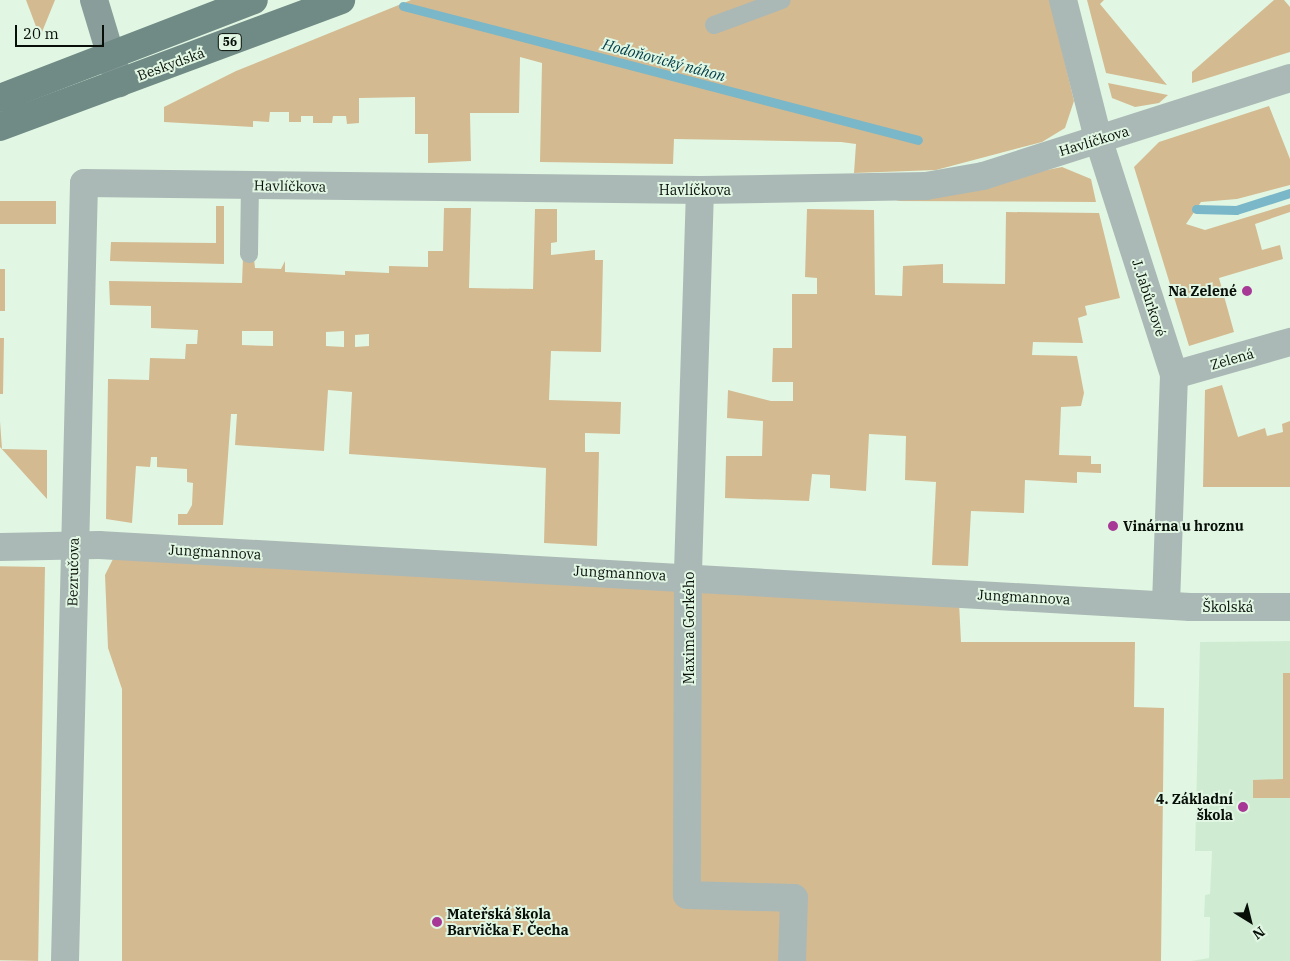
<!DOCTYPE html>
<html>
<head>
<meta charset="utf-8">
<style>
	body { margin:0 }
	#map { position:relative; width:1290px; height:961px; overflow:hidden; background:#e1f7e3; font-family:"IBM Plex Serif",serif }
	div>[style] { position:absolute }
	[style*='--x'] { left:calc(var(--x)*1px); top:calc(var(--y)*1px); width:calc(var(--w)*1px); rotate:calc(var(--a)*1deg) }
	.built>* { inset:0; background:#cfecd3 }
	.green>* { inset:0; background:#d4ba91; transform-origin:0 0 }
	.stream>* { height:9px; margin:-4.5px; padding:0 4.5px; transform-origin:4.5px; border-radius:4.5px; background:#7ab7c8 }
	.lane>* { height:18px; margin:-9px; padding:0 9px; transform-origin:9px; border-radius:9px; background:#abb9b6 }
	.street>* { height:28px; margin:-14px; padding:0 14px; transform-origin:14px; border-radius:14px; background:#abb9b6 }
	.secondary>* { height:28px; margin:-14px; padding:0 14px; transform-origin:14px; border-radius:14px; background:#899e9a }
	.primary>* { height:28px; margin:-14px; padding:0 14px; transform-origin:14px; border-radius:14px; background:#708a85 }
	.dots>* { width:14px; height:14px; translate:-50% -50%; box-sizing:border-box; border:2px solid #e1f7e3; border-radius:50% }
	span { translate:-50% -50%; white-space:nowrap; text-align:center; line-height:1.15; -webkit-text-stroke:4px #e1f7e3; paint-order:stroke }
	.shield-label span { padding:1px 4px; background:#e1f7e3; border:1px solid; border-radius:4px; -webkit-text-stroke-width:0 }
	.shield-label { font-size:12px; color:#080f09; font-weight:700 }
	.street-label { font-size:14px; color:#080f09 }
	.poi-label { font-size:14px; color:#080f09; font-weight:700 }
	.right { translate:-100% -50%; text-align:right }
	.left { translate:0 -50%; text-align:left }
	.water-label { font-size:15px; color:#013c49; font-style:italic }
	.north { position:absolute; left:1225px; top:896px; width:50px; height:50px; -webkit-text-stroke:4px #e1f7e3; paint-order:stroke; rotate:144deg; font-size:14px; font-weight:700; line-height:20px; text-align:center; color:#080f09 }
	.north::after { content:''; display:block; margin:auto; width:18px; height:22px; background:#080f09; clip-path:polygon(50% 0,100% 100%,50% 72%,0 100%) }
	.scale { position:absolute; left:15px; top:25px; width:89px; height:22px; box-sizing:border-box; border:2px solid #080f09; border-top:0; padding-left:6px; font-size:15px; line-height:18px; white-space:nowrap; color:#080f09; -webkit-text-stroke:4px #e1f7e3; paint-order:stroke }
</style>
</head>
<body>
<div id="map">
	<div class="built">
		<i style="clip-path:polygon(1290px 641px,1290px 961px,1191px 961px,1209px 958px,1210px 917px,1204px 917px,1205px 895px,1210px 894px,1212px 851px,1195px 851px,1200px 642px)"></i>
	</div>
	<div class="green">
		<i style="clip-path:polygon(26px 0,55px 0,40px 37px)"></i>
		<i style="clip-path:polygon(411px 0,1050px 0,1074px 101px,1065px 128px,1042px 142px,936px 170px,854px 173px,856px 144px,841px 142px,674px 139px,673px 164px,540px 162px,542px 63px,520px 57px,519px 113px,470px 113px,471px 161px,428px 163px,428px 134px,415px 134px,415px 97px,359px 98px,359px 123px,347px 124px,346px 116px,333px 116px,332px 123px,313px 123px,313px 116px,301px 116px,301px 122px,289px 122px,289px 112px,270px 112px,269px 122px,253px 121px,253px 127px,164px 122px,164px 107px,236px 71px)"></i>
		<i style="clip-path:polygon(1087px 0,1104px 0,1100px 4px,1167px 85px,1106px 73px)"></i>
		<i style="clip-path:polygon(1274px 0,1284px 0,1290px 7px,1290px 52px,1192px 83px,1192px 72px)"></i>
		<i style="clip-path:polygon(1108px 83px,1168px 95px,1159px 103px,1135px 107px,1112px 98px)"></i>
		<i style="clip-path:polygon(1269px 106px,1290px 159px,1290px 185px,1237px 199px,1201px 202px,1186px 224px,1205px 230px,1290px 204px,1290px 212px,1255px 224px,1262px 250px,1280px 245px,1283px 259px,1219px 278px,1234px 332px,1189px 346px,1134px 167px,1159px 142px)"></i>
		<i style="clip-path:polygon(1062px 167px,1091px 179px,1096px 202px,895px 201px)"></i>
		<i style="left:0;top:201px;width:56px;height:23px"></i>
		<i style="clip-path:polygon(216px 206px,224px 206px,224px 264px,110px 261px,111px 242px,216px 243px)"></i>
		<i style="clip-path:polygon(evenodd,444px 208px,471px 208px,469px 288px,533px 289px,535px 209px,557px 209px,557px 242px,551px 243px,551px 255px,595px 250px,595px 260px,603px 260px,601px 352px,551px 351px,549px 400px,621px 402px,620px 434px,585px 433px,585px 452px,599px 452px,597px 546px,544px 543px,546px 468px,349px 454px,352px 392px,328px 390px,324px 451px,235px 445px,237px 414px,231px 414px,223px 525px,178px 525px,178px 514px,187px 514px,192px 505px,193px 483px,187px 482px,187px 469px,157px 467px,157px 457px,151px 457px,150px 467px,136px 466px,132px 523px,106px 519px,108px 379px,149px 380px,150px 358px,185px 359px,186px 344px,197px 344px,198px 330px,151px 328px,151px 306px,110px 305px,109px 281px,242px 283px,243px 257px,254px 258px,255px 268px,281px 269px,285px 261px,285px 272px,345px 275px,345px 271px,389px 273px,389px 266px,428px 267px,428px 251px,443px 251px,444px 208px,242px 331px,273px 331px,273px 346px,242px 345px,242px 331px,444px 208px,344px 331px,344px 347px,326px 346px,326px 332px,344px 331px,444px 208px,369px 334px,369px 346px,355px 347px,355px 335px,369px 334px)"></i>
		<i style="clip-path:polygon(807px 209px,874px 210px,875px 295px,902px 296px,903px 266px,943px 264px,943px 283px,1005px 284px,1006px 212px,1099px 213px,1120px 298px,1085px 306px,1087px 315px,1078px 318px,1083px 343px,1033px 342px,1032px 355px,1077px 356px,1084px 393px,1081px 406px,1061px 407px,1059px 455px,1091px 456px,1091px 464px,1101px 464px,1101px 473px,1077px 472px,1077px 483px,1025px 480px,1024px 513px,971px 511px,968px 566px,932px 565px,936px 482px,905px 480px,906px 436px,869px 434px,866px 491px,830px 488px,830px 475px,812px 474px,809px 501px,725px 498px,726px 456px,762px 456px,763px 421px,727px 418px,728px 390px,771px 401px,793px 401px,793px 382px,772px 382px,773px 348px,792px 348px,792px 294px,817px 294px,817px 278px,805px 277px)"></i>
		<i style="left:0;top:269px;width:5px;height:42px"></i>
		<i style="clip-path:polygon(0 338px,4px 338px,3px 394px,0 394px)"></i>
		<i style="clip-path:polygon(1222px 385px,1238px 437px,1265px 428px,1267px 436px,1283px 432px,1282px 424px,1290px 421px,1290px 487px,1203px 487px,1205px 390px)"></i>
		<i style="clip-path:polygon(0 421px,2px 449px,47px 450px,47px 499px,0 447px)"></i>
		<i style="clip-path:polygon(113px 559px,959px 602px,961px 642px,1135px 642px,1134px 707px,1164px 708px,1161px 961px,122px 961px,122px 689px,108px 648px,105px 575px)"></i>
		<i style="left:45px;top:567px;width:394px;height:45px;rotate:91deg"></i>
		<i style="clip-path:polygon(1283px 673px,1290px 673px,1290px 798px,1253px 798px,1253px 780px,1283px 779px)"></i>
	</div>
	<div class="stream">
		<i style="--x:403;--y:6;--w:532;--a:14.58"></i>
		<i style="--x:1196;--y:209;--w:40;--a:1.4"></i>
		<i style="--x:1236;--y:210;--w:57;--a:-17.5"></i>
	</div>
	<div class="lane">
		<i style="--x:714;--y:25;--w:72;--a:-20.2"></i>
		<i style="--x:249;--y:254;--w:69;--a:-89.2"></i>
	</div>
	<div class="street">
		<i style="--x:1063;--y:0;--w:142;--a:75.8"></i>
		<i style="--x:1098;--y:138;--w:249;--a:72.2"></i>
		<i style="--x:1174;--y:375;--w:230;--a:92"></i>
		<i style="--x:700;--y:190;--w:386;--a:91.8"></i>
		<i style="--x:688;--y:576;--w:319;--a:90.2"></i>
		<i style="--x:687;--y:895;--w:107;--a:1.6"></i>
		<i style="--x:794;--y:898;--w:63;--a:91.8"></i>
		<i style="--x:1174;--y:375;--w:121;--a:-15.9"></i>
		<i style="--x:0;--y:547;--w:99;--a:-1.2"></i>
		<i style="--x:99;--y:545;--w:1093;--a:3.25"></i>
		<i style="--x:1190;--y:607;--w:100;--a:0"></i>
		<i style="--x:65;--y:961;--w:778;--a:-88.6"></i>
		<i style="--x:84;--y:183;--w:616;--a:0.65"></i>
		<i style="--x:700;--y:190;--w:226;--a:-1"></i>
		<i style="--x:926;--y:186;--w:58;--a:-10"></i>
		<i style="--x:983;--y:176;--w:322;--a:-17.7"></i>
	</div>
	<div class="secondary">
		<i style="--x:94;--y:0;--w:87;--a:73.2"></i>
	</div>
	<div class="primary">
		<i style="--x:0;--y:98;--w:272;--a:-21.1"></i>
		<i style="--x:0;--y:127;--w:364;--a:-20.4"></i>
	</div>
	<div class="dots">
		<i style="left:1247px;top:291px;background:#a73895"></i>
		<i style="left:1113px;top:526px;background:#a73895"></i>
		<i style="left:1243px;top:807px;background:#a73895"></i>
		<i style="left:437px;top:922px;background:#a73895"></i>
	</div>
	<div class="shield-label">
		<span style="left:230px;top:42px">56</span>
	</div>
	<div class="street-label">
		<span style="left:171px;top:64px;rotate:-20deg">Beskydská</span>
		<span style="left:1094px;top:141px;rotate:-17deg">Havlíčkova</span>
		<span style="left:290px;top:186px;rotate:1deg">Havlíčkova</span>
		<span style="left:695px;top:190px">Havlíčkova</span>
		<span style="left:1149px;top:298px;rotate:72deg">J. Jabůrkové</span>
		<span style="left:1232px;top:359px;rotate:-16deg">Zelená</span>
		<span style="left:215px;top:552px;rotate:3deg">Jungmannova</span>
		<span style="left:73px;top:572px;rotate:-89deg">Bezručova</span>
		<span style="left:620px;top:573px;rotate:3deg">Jungmannova</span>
		<span style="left:1024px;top:597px;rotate:3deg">Jungmannova</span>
		<span style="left:1228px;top:607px">Školská</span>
		<span style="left:689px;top:628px;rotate:-90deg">Maxima Gorkého</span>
	</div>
	<div class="poi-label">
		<span class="right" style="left:1237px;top:291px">Na Zelené</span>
		<span class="left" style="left:1123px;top:526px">Vinárna u hroznu</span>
		<span class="right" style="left:1233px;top:807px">4. Základní<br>škola</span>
		<span class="left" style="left:447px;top:922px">Mateřská škola<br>Barvička F. Čecha</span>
	</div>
	<div class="water-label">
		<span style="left:664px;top:60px;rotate:15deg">Hodoňovický náhon</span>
	</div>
	<div class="north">N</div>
	<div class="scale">20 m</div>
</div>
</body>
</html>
